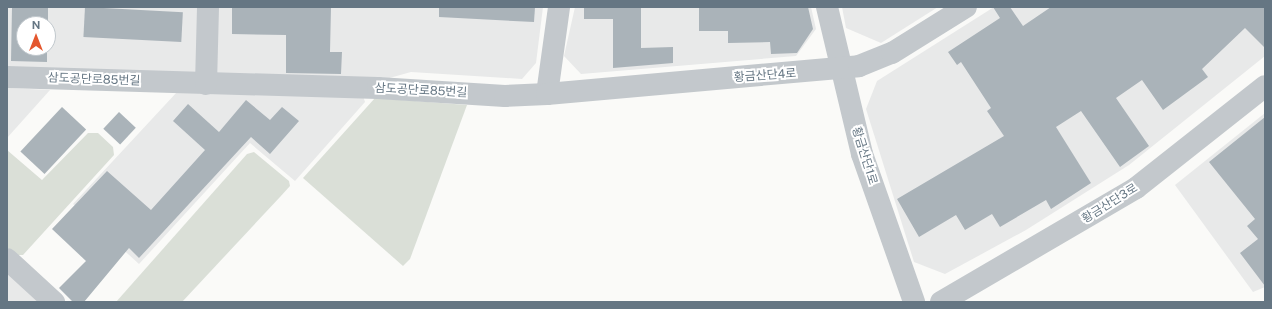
<!DOCTYPE html>
<html>
<head>
<meta charset="utf-8">
<style>
	body { margin:0 }
	#map { position:relative; width:1272px; height:309px; overflow:hidden; background:#fafaf8; font-family:"Public Sans","Noto Sans KR",sans-serif }
	div>[style] { position:absolute }
	[style*='--x'] { left:calc(var(--x)*1px); top:calc(var(--y)*1px); width:calc(var(--w)*1px); rotate:calc(var(--a)*1deg) }
	.built>* { inset:0; background:#e8e9e9 }
	.green>* { inset:0; background:#dadfd7 }
	.building>* { inset:0; background:#aab3b9; transform-origin:0 0 }
	.minor>* { height:22px; margin:-11px; padding:0 11px; transform-origin:11px; border-radius:11px; background:#c3c8cc }
	span { translate:-50% -50%; white-space:nowrap; text-align:center; line-height:1.15; -webkit-text-stroke:4px #fff; paint-order:stroke }
	.street-label { font-size:12px; color:#657683 }
	.frame { position:absolute; inset:0; border:8px solid #657683; pointer-events:none }
	.north { position:absolute; left:16px; top:16px; width:40px; height:40px; box-sizing:border-box; background:#fff; border:1px solid #c1c8cd; border-radius:50%; rotate:0deg; font-size:11px; font-weight:700; line-height:16px; text-align:center; color:#657683 }
	.north::after { content:''; display:block; margin:auto; width:14px; height:18px; background:#e4572e; clip-path:polygon(50% 0,100% 100%,50% 72%,0 100%) }
</style>
</head>
<body>
<div id="map">
	<div class="built">
		<i style="clip-path:polygon(evenodd,7px 7px,543px 7px,536px 63px,522px 79px,411px 72px,375px 82px,7px 69px,7px 7px,24px 24px,48px 24px,48px 48px,24px 48px,24px 24px)"></i>
		<i style="clip-path:polygon(575px 7px,811px 7px,816px 29px,796px 56px,581px 74px,564px 56px)"></i>
		<i style="clip-path:polygon(842px 7px,938px 7px,881px 43px,846px 28px)"></i>
		<i style="clip-path:polygon(994px 7px,1265px 7px,1265px 56px,1129px 165px,1026px 230px,945px 274px,914px 262px,866px 109px,877px 81px)"></i>
		<i style="clip-path:polygon(7px 88px,50px 90px,7px 138px)"></i>
		<i style="clip-path:polygon(177px 92px,363px 96px,365px 102px,295px 181px,250px 143px,139px 264px,73px 204px)"></i>
		<i style="clip-path:polygon(1265px 113px,1265px 287px,1253px 292px,1175px 185px)"></i>
		<i style="clip-path:polygon(7px 266px,46px 302px,7px 302px)"></i>
	</div>
	<div class="green">
		<i style="clip-path:polygon(375px 98px,467px 105px,410px 259px,403px 266px,303px 178px)"></i>
		<i style="clip-path:polygon(88px 133px,98px 133px,113px 147px,114px 155px,23px 255px,15px 255px,7px 247px,7px 150px,42px 180px)"></i>
		<i style="clip-path:polygon(254px 152px,289px 181px,290px 186px,280px 197px,182px 302px,116px 302px,247px 154px)"></i>
	</div>
	<div class="building">
		<i style="clip-path:polygon(12px 7px,48px 7px,48px 24px,24px 24px,24px 48px,47px 48px,47px 62px,11px 61px)"></i>
		<i style="left:85px;top:7px;width:98px;height:30px;rotate:3deg"></i>
		<i style="clip-path:polygon(232px 7px,331px 7px,330px 52px,342px 52px,341px 74px,286px 73px,286px 35px,232px 34px)"></i>
		<i style="clip-path:polygon(439px 7px,535px 7px,534px 22px,439px 17px)"></i>
		<i style="clip-path:polygon(584px 7px,641px 7px,641px 48px,673px 47px,673px 63px,613px 68px,613px 19px,584px 19px)"></i>
		<i style="clip-path:polygon(699px 7px,808px 7px,813px 29px,797px 53px,771px 54px,770px 42px,728px 43px,728px 31px,699px 31px)"></i>
		<i style="clip-path:polygon(993px 7px,1010px 7px,1023px 26px,1051px 7px,1265px 7px,1265px 48px,1245px 28px,1202px 69px,1208px 77px,1163px 110px,1142px 80px,1116px 98px,1149px 146px,1120px 167px,1081px 111px,1056px 127px,1091px 183px,1051px 209px,1046px 200px,1000px 227px,992px 214px,965px 230px,956px 215px,919px 237px,897px 199px,1004px 136px,987px 111px,991px 108px,961px 62px,957px 65px,948px 52px,1000px 18px)"></i>
		<i style="clip-path:polygon(246px 100px,270px 120px,282px 107px,299px 121px,270px 154px,251px 137px,139px 258px,129px 248px,84px 302px,73px 302px,59px 288px,86px 261px,52px 229px,107px 171px,151px 210px,205px 150px,173px 121px,188px 104px,219px 132px)"></i>
		<i style="left:62px;top:107px;width:33px;height:61px;rotate:43deg"></i>
		<i style="left:119px;top:112px;width:23px;height:23px;rotate:43deg"></i>
		<i style="clip-path:polygon(1265px 117px,1265px 286px,1240px 253px,1258px 239px,1247px 226px,1255px 219px,1209px 162px)"></i>
	</div>
	<div class="minor">
		<i style="--x:827;--y:7;--w:151;--a:76.6"></i>
		<i style="--x:862;--y:154;--w:157;--a:70.6"></i>
		<i style="--x:7;--y:77;--w:371;--a:1.7"></i>
		<i style="--x:378;--y:88;--w:127;--a:3.6"></i>
		<i style="--x:505;--y:96;--w:42;--a:-2.7"></i>
		<i style="--x:547;--y:94;--w:88;--a:-82.1"></i>
		<i style="--x:206;--y:84;--w:77;--a:-88.5"></i>
		<i style="--x:547;--y:94;--w:313;--a:-5.1"></i>
		<i style="--x:859;--y:66;--w:35;--a:-22"></i>
		<i style="--x:892;--y:53;--w:87;--a:-31.9"></i>
		<i style="--x:7;--y:259;--w:64;--a:42.5"></i>
		<i style="--x:941;--y:302;--w:226;--a:-30.3"></i>
		<i style="--x:1136;--y:188;--w:164;--a:-38.3"></i>
	</div>
	<div class="street-label">
		<span style="left:765px;top:76px;rotate:-4deg">황금산단4로</span>
		<span style="left:94px;top:80px;rotate:2deg">삼도공단로85번길</span>
		<span style="left:421px;top:91px;rotate:3deg">삼도공단로85번길</span>
		<span style="left:864px;top:156px;rotate:73deg">황금산단1로</span>
		<span style="left:1110px;top:204px;rotate:-32deg">황금산단3로</span>
	</div>
	<div class="frame"></div>
	<div class="north">N</div>
</div>
</body>
</html>
